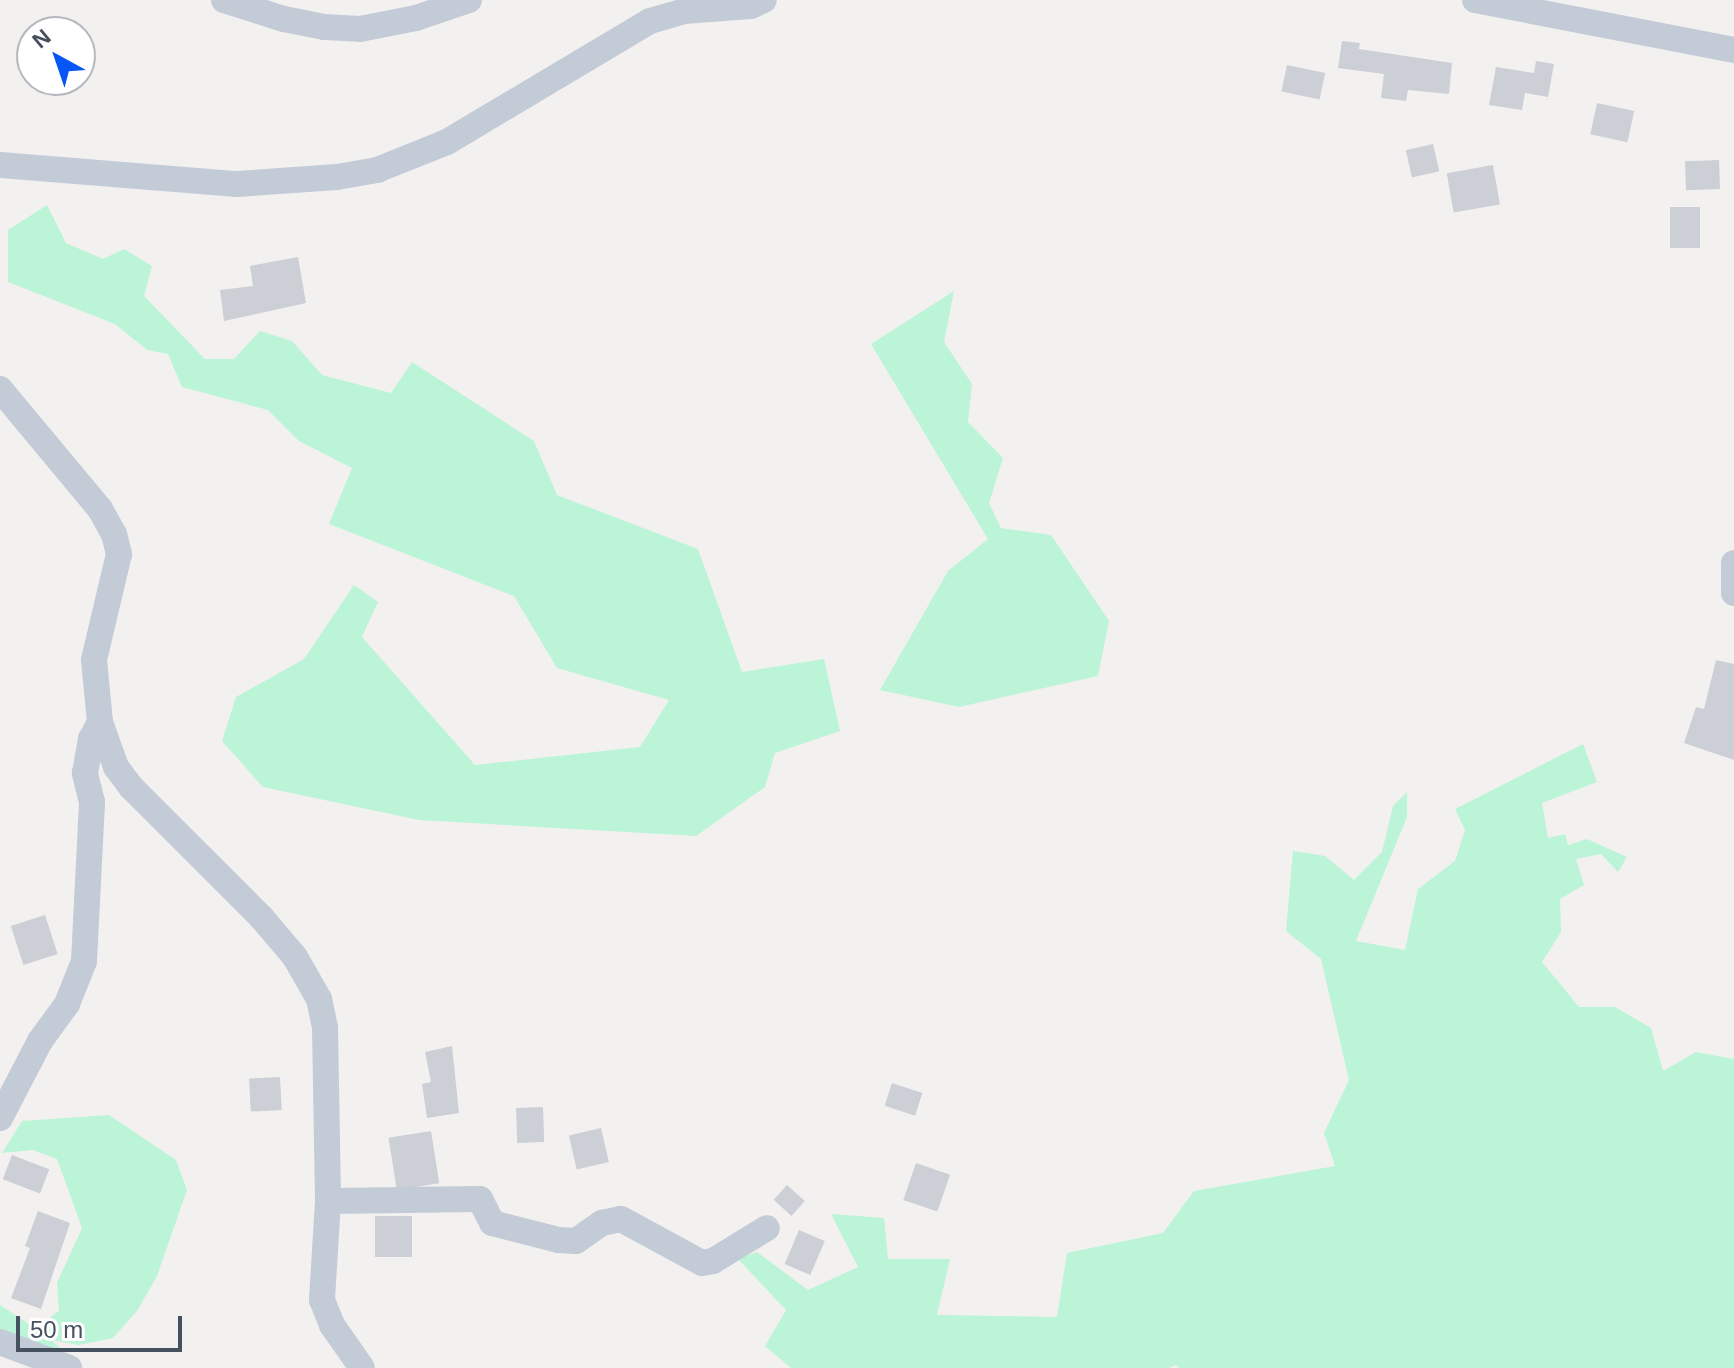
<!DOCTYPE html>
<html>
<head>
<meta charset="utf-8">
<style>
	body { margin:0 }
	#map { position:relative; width:1734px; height:1368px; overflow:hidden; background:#f3f1f0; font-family:Arial,sans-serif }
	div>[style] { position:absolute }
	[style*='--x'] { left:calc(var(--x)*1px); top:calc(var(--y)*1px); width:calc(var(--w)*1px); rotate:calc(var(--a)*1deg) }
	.green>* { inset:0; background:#bbf4d7 }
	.building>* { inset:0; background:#cccfd6; transform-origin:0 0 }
	.minor>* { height:26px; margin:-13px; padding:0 13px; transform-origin:13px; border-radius:13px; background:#c3cbd7 }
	span { translate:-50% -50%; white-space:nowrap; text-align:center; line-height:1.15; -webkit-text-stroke:6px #fff; paint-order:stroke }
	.north { position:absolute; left:16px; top:16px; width:80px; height:80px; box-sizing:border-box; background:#fff; border:2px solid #b5b9bf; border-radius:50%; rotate:320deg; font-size:22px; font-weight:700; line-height:32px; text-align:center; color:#465160 }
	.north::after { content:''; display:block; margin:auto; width:28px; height:36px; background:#0656f7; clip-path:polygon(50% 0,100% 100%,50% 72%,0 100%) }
	.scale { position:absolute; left:16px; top:1316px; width:166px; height:36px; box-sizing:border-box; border:4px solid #465160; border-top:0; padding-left:10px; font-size:24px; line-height:28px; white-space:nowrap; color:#465160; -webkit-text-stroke:6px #fff; paint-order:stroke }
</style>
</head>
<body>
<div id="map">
	<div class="green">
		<i style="clip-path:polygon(47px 205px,66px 243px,103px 259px,124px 249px,152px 266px,144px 296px,205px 359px,234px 359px,260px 331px,292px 341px,322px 375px,391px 393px,412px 362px,534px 441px,557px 495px,698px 549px,742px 672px,824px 659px,840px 731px,775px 753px,765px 787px,696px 836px,419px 820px,263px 787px,222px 741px,236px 697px,304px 659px,354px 585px,378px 602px,362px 637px,475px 765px,640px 747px,669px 700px,557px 668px,514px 596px,329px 524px,352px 468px,299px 441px,268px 410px,182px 387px,168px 354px,147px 350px,115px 324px,8px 282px,8px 230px)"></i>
		<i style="clip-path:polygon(954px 291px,944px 342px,972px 384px,968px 422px,1003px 458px,989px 503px,1001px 528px,1051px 535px,1109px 621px,1098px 676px,959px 707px,880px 690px,948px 571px,988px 539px,871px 344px)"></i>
		<i style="clip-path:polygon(1583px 744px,1597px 782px,1542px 803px,1548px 838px,1565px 834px,1568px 845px,1587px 839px,1627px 857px,1618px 872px,1601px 854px,1576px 859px,1584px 885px,1560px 899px,1561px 932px,1542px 962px,1579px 1007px,1615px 1007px,1651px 1028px,1663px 1071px,1696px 1052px,1734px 1059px,1734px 1368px,1179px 1368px,1176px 1365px,1169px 1368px,791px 1368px,765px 1346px,786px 1310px,738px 1259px,757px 1252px,808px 1290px,858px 1267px,831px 1214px,884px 1218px,888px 1259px,950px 1259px,937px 1315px,1057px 1317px,1067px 1253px,1163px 1233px,1194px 1191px,1335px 1166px,1324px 1133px,1349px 1080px,1321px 959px,1286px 931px,1293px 851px,1325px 856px,1354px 880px,1382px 852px,1393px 806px,1407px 792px,1407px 817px,1356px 941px,1405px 950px,1418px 889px,1455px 861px,1465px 830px,1455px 809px)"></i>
		<i style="clip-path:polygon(109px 1115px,176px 1160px,187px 1190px,157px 1276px,137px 1311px,113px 1338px,79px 1345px,51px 1340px,69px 1357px,49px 1353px,0 1329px,0 1305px,35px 1328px,59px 1311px,57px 1283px,82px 1228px,57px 1159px,33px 1150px,2px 1153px,22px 1121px)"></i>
	</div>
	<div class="building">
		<i style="clip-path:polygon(1342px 41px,1360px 43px,1359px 49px,1452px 63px,1449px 94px,1408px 90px,1406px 101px,1381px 98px,1384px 74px,1338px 68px)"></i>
		<i style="clip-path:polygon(1536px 61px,1554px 64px,1548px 97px,1525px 93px,1522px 110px,1489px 105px,1496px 67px,1534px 73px)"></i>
		<i style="left:1287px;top:65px;width:39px;height:27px;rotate:12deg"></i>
		<i style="left:1597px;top:103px;width:38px;height:32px;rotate:12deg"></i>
		<i style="left:1433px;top:144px;width:28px;height:28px;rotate:77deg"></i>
		<i style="left:1719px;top:160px;width:29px;height:34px;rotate:88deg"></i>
		<i style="left:1493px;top:165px;width:40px;height:47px;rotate:80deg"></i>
		<i style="left:1670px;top:207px;width:30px;height:41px"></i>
		<i style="clip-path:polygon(298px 257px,306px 303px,224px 321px,220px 290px,253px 286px,250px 266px)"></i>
		<i style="clip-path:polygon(1716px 660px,1734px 664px,1734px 760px,1684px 743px,1696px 707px,1704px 709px)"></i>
		<i style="left:45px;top:915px;width:41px;height:36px;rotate:72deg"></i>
		<i style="clip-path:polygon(452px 1046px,459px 1113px,427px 1118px,422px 1084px,431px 1082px,425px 1052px)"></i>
		<i style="left:280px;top:1077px;width:33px;height:31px;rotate:87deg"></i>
		<i style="left:892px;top:1083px;width:32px;height:24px;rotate:18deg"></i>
		<i style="left:543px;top:1107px;width:35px;height:27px;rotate:88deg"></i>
		<i style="left:601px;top:1128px;width:35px;height:33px;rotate:77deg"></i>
		<i style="left:431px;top:1131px;width:53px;height:43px;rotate:81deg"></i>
		<i style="left:12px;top:1155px;width:40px;height:26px;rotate:21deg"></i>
		<i style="left:916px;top:1163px;width:36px;height:39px;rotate:19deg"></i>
		<i style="left:787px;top:1185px;width:24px;height:20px;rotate:42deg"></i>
		<i style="clip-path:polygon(38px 1211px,70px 1223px,41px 1309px,11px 1298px,30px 1248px,25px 1246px)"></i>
		<i style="left:375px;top:1216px;width:37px;height:41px"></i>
		<i style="left:799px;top:1230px;width:28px;height:37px;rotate:23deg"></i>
	</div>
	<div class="minor">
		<i style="--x:224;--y:0;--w:63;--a:17.6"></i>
		<i style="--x:284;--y:19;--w:41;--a:11.3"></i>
		<i style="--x:324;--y:27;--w:36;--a:3"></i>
		<i style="--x:360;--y:29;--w:57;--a:-11.1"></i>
		<i style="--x:416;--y:18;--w:56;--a:-18.8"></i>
		<i style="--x:1475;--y:0;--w:264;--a:10.9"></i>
		<i style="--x:0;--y:165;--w:238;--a:4.6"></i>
		<i style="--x:237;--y:184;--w:100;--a:-4"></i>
		<i style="--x:337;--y:177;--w:41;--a:-9.9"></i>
		<i style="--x:377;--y:170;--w:75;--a:-21.8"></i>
		<i style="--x:447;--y:142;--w:236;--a:-30.8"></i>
		<i style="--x:650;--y:21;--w:35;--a:-16"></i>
		<i style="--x:684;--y:11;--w:67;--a:-4.3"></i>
		<i style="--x:751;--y:6;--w:14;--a:-25"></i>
		<i style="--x:0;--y:389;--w:156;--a:50.2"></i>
		<i style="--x:100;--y:509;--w:29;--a:61"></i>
		<i style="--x:114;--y:534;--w:21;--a:76"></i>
		<i style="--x:119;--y:554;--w:109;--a:103.3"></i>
		<i style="--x:94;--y:660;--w:62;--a:84.5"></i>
		<i style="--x:100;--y:722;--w:48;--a:70.4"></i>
		<i style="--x:116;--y:767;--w:25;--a:53"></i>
		<i style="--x:131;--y:787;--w:184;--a:45"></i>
		<i style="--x:261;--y:917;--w:52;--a:49.6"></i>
		<i style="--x:295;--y:957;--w:48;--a:60.3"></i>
		<i style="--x:319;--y:999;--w:30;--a:78"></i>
		<i style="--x:325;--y:1028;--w:173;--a:89"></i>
		<i style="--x:328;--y:1201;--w:99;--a:93.5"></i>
		<i style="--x:322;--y:1300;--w:27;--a:68"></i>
		<i style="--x:332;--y:1325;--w:52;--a:55.1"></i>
		<i style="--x:1734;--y:563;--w:30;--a:90"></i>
		<i style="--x:0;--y:1118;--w:87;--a:-62.5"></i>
		<i style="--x:40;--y:1041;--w:46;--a:-53.9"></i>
		<i style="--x:67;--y:1004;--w:46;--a:-68.4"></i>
		<i style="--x:84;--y:961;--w:159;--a:-87.1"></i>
		<i style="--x:92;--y:802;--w:30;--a:-104"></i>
		<i style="--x:85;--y:773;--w:35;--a:-80"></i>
		<i style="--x:91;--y:739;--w:19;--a:-62"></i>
		<i style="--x:328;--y:1201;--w:152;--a:-0.8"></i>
		<i style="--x:480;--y:1199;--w:27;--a:63"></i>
		<i style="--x:492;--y:1223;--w:68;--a:14.4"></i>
		<i style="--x:558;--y:1240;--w:18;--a:3"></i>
		<i style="--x:576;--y:1241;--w:32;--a:-35"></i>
		<i style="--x:602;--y:1223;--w:19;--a:-12"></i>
		<i style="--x:621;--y:1219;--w:92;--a:28.5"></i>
		<i style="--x:702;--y:1263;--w:11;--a:-10"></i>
		<i style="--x:713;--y:1261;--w:63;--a:-31.4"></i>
		<i style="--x:0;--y:1342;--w:74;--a:20.6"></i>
	</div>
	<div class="north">N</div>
	<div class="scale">50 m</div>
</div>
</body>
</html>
